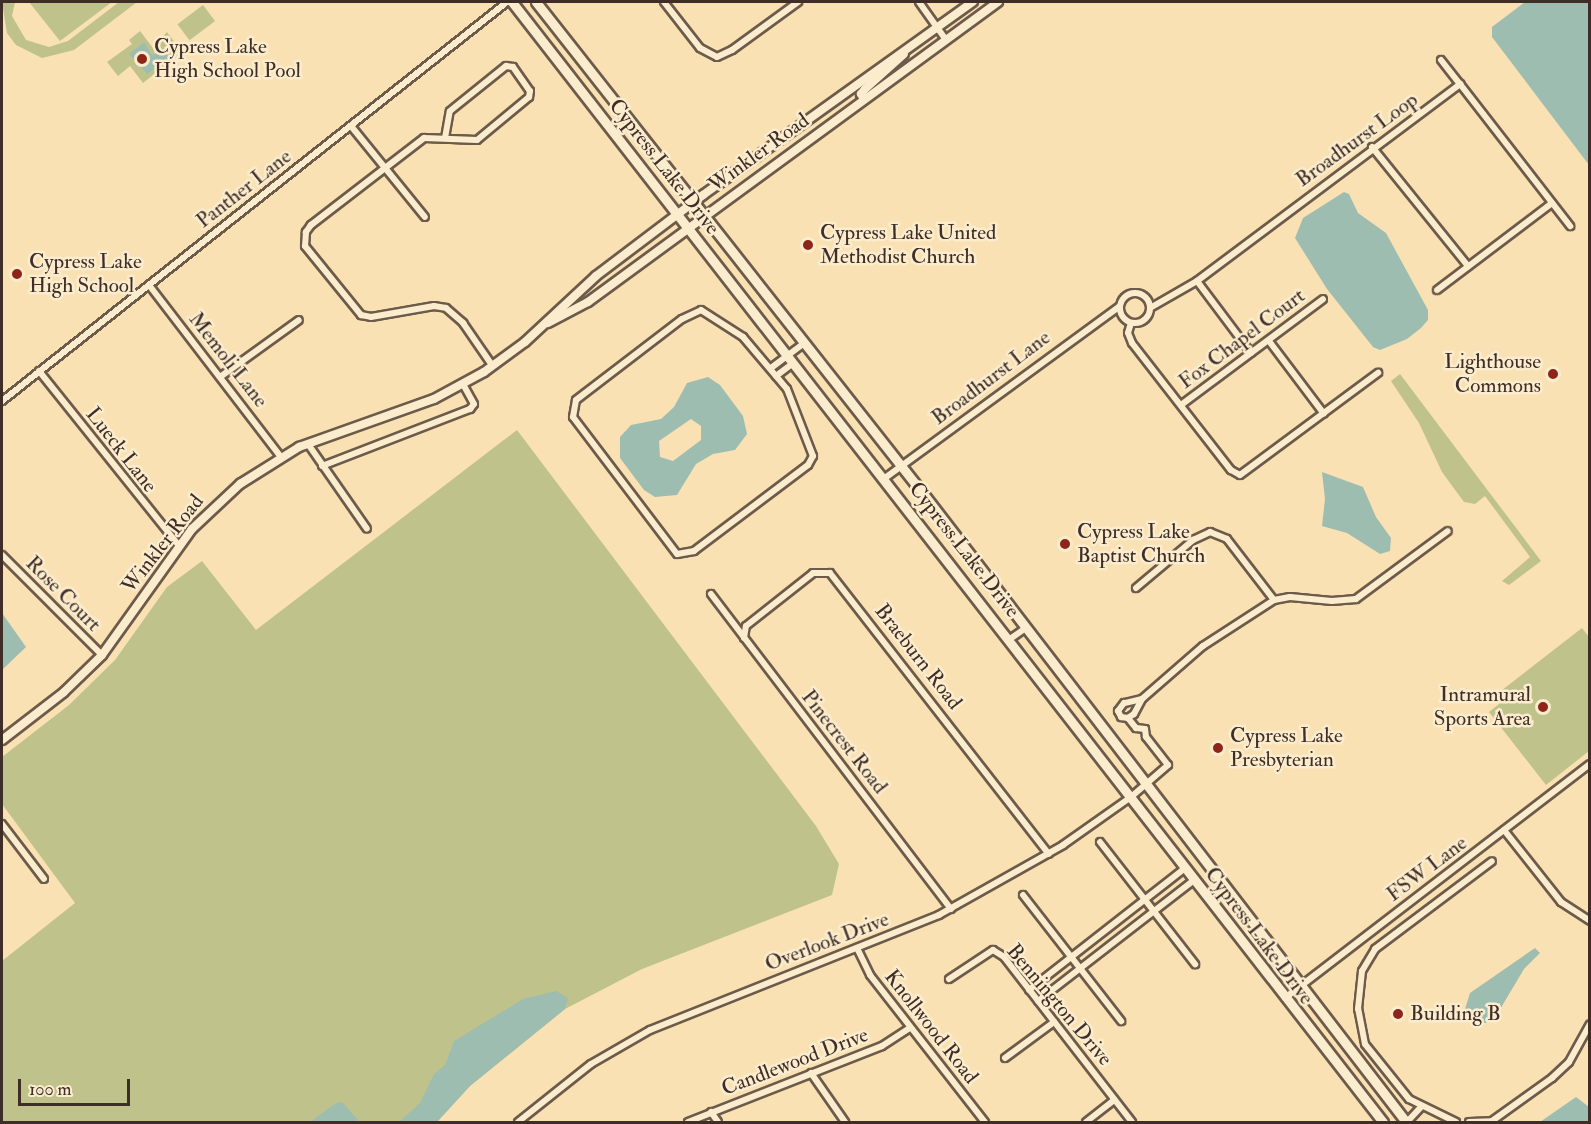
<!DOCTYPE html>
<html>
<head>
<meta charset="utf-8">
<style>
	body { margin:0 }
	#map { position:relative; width:1591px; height:1124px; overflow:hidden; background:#f9e1b3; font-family:"IM FELL Double Pica",serif }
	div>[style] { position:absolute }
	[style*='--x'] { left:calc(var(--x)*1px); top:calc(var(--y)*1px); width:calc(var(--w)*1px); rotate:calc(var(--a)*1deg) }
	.green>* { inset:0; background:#bfc28b; transform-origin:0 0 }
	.water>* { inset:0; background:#9ebdb1 }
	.roads { filter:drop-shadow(2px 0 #6d5b4a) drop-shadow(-2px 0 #6d5b4a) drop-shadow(0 2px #6d5b4a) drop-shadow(0 -2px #6d5b4a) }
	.minor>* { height:6px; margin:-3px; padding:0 3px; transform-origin:3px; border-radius:3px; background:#fbecce }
	.minor>.ring { margin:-3px; padding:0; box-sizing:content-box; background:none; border:6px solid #fbecce; border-radius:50% }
	.tertiary>* { height:8px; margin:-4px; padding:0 4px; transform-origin:4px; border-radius:4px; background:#fbecce }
	.secondary>* { height:9px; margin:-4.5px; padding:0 4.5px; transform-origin:4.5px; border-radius:4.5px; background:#fbecce }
	.dots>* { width:16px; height:16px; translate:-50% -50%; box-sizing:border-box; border:3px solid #fbecce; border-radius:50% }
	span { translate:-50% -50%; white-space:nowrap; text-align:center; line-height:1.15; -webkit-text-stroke:5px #fbecce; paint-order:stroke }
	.poi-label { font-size:21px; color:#3e2e27 }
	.left { translate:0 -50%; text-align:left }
	.right { translate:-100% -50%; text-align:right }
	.street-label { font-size:21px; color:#3e2e27 }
	.frame { position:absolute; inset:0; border:3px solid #3e2e27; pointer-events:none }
	.scale { position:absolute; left:18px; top:1079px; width:112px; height:27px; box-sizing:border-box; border:3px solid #3e2e27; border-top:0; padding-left:8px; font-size:18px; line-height:21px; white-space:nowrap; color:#3e2e27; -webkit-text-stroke:4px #fbecce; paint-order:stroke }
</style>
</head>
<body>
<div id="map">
	<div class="green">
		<i style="clip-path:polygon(2px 2px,15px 2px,12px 16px,26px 40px,49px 47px,68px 41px,119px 2px,137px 2px,74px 50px,42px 58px,16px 45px,7px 33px)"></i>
		<i style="clip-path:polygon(29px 2px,112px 2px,60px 41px)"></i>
		<i style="left:203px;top:5px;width:20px;height:32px;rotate:53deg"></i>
		<i style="clip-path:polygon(140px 31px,153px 48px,167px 32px,178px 47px,174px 51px,177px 56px,143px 83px,130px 66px,118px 76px,107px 62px,132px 44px,129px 40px)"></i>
		<i style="clip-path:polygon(1400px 374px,1541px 561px,1509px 585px,1502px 581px,1530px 557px,1485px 496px,1475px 504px,1464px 502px,1442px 472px,1419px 423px,1391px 381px)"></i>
		<i style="clip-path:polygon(517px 430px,816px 826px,839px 864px,832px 895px,642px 969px,565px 1009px,470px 1086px,437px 1122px,2px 1122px,2px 961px,75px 903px,2px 804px,2px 757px,69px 705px,115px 660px,167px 587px,202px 561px,256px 630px)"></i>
		<i style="clip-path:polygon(1582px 628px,1589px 637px,1589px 751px,1546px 785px,1489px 712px,1503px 701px,1497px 694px)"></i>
	</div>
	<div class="water">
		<i style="clip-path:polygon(1525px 2px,1589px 2px,1589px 165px,1492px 37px,1492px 27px)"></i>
		<i style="clip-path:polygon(144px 42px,152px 55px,162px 48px,169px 57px,147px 74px,129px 54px)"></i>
		<i style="clip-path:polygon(1344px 192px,1349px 194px,1358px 213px,1386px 233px,1428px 310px,1428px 320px,1421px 328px,1407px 339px,1380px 350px,1373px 347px,1327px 289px,1295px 238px,1303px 218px)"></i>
		<i style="clip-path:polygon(evenodd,708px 377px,720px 385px,743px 416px,747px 434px,735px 450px,713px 454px,696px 464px,677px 495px,655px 497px,644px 490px,620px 458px,620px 437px,631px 425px,661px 419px,674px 407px,687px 383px,708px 377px,691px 419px,701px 426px,701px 440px,673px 461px,660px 457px,659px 441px,691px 419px)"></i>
		<i style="clip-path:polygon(1322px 472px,1363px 487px,1376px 517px,1391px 538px,1390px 551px,1380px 554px,1347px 533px,1322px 526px,1325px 499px)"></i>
		<i style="clip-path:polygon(2px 613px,26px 647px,2px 670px)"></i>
		<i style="clip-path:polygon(1535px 948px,1540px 953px,1524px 969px,1499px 1011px,1486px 1023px,1472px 1022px,1465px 1009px,1470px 993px)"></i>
		<i style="clip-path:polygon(556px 991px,568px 998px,565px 1009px,470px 1086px,437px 1122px,399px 1122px,420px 1103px,434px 1074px,445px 1065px,454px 1041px,523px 999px)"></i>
		<i style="clip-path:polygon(1576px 1097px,1589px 1107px,1589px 1122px,1540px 1122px)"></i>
		<i style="clip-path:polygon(342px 1102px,360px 1122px,310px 1122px,336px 1103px)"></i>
	</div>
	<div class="roads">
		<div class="minor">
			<i style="--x:664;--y:2;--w:58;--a:52"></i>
			<i style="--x:700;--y:48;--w:19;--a:28"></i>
			<i style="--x:717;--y:57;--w:17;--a:-25"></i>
			<i style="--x:732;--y:50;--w:82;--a:-36"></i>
			<i style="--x:919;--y:2;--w:47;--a:54.6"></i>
			<i style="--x:1441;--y:60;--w:31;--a:52"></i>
			<i style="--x:351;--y:126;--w:117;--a:50.9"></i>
			<i style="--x:445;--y:138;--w:27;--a:-80"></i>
			<i style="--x:450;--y:111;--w:72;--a:-38.8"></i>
			<i style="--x:506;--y:66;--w:7;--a:8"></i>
			<i style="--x:513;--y:67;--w:29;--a:55"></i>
			<i style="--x:530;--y:91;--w:6;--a:99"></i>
			<i style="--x:529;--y:97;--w:67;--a:140.4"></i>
			<i style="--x:477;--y:140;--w:53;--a:-177.8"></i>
			<i style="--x:424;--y:138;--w:143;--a:142.4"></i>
			<i style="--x:311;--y:225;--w:9;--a:126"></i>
			<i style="--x:306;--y:232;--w:14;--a:94"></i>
			<i style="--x:305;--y:246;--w:89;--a:50.9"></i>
			<i style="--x:361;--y:315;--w:10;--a:11"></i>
			<i style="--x:371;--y:317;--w:64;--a:-9.9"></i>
			<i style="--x:434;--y:306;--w:12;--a:9"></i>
			<i style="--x:446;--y:308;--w:23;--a:41"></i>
			<i style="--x:463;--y:323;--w:51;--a:55.4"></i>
			<i style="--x:1372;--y:147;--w:153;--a:51.1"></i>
			<i style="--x:1197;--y:281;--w:90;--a:53.1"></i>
			<i style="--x:149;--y:285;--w:215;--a:52.5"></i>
			<i style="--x:1437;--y:290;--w:144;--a:-37.1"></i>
			<i class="ring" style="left:1120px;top:293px;width:24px;height:24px"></i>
			<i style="--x:1150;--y:308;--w:54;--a:-29.9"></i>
			<i style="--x:1197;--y:281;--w:329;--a:-36.8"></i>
			<i style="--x:1460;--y:84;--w:180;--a:52.2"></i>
			<i style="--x:701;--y:310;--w:50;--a:32.7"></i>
			<i style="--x:743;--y:337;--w:68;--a:49.8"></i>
			<i style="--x:787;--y:389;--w:72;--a:68.8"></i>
			<i style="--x:813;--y:456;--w:10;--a:119"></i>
			<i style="--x:808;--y:465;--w:143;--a:143"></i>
			<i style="--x:694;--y:551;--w:17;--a:170"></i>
			<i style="--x:677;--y:554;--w:172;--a:-127.2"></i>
			<i style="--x:573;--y:417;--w:17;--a:-80"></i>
			<i style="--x:576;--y:400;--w:133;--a:-37.4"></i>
			<i style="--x:682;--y:319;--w:21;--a:-25"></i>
			<i style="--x:1131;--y:323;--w:10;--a:107"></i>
			<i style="--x:1128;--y:333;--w:11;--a:68"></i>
			<i style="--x:1132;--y:343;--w:161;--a:52.1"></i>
			<i style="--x:1231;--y:470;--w:10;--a:29"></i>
			<i style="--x:1240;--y:475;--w:172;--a:-36.5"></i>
			<i style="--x:1269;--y:341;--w:91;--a:53"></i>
			<i style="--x:771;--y:368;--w:39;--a:-37"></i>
			<i style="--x:39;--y:371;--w:224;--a:51.3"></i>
			<i style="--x:776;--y:376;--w:21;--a:-37"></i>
			<i style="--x:220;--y:377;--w:97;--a:-35.8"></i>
			<i style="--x:2;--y:401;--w:644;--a:-38.31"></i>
			<i style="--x:1181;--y:405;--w:177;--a:-36.7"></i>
			<i style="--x:308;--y:444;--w:103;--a:55.2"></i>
			<i style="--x:322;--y:466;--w:159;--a:-21.1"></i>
			<i style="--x:470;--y:409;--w:6;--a:-51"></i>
			<i style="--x:474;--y:404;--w:23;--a:-119"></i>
			<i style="--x:885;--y:478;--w:290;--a:-36.2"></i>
			<i style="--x:2;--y:555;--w:141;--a:45"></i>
			<i style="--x:1136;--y:588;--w:75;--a:-40.1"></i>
			<i style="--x:1193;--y:540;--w:19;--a:-25"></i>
			<i style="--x:1210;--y:532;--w:18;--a:22"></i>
			<i style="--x:1227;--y:539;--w:77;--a:52.4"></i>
			<i style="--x:711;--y:594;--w:396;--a:52.7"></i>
			<i style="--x:744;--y:638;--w:12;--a:-81"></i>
			<i style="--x:746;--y:626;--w:85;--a:-38.3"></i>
			<i style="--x:813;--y:573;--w:17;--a:0"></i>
			<i style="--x:830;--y:573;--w:356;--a:52.1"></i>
			<i style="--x:1010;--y:639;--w:19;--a:-35"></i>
			<i style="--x:1142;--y:699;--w:18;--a:167"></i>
			<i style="--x:1124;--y:703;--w:10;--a:127"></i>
			<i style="--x:1118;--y:711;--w:7;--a:63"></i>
			<i style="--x:1121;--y:717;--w:7;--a:8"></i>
			<i style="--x:1128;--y:718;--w:7;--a:-34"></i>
			<i style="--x:1134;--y:714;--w:17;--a:-62"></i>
			<i style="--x:1142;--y:699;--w:81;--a:-41"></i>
			<i style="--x:1203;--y:646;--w:85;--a:-32.9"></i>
			<i style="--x:1274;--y:600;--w:16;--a:-11"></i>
			<i style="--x:1290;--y:597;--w:42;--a:5.4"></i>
			<i style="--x:1332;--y:601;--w:24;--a:-5"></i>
			<i style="--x:1356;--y:599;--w:114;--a:-36.5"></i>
			<i style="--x:2;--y:824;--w:69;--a:52.6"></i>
			<i style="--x:1504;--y:830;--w:92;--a:51.6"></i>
			<i style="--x:1561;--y:902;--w:35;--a:33"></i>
			<i style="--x:1100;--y:842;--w:155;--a:52.1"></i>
			<i style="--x:1023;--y:895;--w:160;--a:52.1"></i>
			<i style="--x:857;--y:948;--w:30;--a:64"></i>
			<i style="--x:870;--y:975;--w:187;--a:52"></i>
			<i style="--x:949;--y:979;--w:53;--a:-33.4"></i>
			<i style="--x:993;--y:950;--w:13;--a:32"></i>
			<i style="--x:1004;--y:957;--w:209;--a:52.2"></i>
			<i style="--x:1029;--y:990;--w:198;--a:-38"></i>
			<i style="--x:1285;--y:998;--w:384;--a:-37.5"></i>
			<i style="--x:1038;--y:1001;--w:197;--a:-37.8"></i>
			<i style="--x:1005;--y:1058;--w:61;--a:-36.3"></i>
			<i style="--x:811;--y:1073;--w:60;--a:55.2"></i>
			<i style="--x:711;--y:1112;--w:12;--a:55"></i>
			<i style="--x:518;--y:1122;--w:93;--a:-38.5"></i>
			<i style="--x:591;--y:1064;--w:68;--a:-30"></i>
			<i style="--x:650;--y:1030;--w:311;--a:-21.7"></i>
			<i style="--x:939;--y:915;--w:142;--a:-29.4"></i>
			<i style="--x:1063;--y:845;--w:83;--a:-35.2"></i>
			<i style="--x:1131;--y:797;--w:49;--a:-40.9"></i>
			<i style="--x:1168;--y:765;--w:36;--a:-128"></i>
			<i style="--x:1146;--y:737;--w:8;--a:-97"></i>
			<i style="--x:1145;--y:729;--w:9;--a:-174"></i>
			<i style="--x:1136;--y:728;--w:13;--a:-129"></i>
			<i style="--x:688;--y:1122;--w:208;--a:-21.4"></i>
			<i style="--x:882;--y:1046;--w:33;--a:-33"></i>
			<i style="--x:1086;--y:1122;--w:36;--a:-38"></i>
			<i style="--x:1407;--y:1122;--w:21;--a:-47"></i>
			<i style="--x:1456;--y:1122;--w:52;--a:-153.9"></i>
			<i style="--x:1409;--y:1099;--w:70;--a:-128.7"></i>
			<i style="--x:1365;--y:1044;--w:36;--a:-101"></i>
			<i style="--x:1358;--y:1009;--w:38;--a:-84"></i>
			<i style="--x:1362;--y:971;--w:26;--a:-59"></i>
			<i style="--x:1375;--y:949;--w:146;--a:-36.9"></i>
			<i style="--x:1469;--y:1122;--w:23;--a:-2"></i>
			<i style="--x:1492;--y:1121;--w:74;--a:-35.6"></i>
			<i style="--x:1552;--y:1078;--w:23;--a:-43"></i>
			<i style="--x:1569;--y:1062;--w:43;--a:-61.1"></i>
		</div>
		<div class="tertiary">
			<i style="--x:864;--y:99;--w:6;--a:-121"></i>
			<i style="--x:861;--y:94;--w:6;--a:-51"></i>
			<i style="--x:865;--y:89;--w:52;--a:-41.9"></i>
			<i style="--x:548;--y:323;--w:45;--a:-27.7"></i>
			<i style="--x:588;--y:302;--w:508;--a:-36.19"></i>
			<i style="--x:2;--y:740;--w:78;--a:-37.7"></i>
			<i style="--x:64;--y:692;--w:53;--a:-44.2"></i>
			<i style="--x:102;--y:655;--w:155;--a:-54.5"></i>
			<i style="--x:192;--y:529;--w:66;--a:-43.2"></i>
			<i style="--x:240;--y:484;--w:70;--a:-32.1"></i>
			<i style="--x:299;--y:447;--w:143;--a:-19.6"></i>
			<i style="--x:434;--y:399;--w:57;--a:-28.4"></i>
			<i style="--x:484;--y:372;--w:51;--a:-36.2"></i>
			<i style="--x:525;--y:342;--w:97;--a:-42.9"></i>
			<i style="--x:596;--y:276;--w:134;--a:-37.1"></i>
			<i style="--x:703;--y:195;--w:332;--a:-35.6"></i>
		</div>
		<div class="secondary">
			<i style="--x:512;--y:2;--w:1419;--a:52.13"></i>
			<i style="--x:536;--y:2;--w:622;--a:51.79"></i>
			<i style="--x:921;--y:491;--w:796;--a:52.45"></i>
		</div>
	</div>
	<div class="dots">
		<i style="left:142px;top:59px;background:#8f2418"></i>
		<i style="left:808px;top:245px;background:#8f2418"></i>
		<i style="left:17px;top:274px;background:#8f2418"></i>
		<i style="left:1553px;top:374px;background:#8f2418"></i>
		<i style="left:1065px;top:544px;background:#8f2418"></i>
		<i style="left:1543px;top:707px;background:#8f2418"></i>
		<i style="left:1218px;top:748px;background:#8f2418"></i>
		<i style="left:1398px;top:1014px;background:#8f2418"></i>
	</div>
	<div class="poi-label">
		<span class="left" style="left:154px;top:59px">Cypress Lake<br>High School Pool</span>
		<span class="left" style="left:820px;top:245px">Cypress Lake United<br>Methodist Church</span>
		<span class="left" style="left:29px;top:274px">Cypress Lake<br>High School</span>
		<span class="right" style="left:1541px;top:374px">Lighthouse<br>Commons</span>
		<span class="left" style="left:1077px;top:544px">Cypress Lake<br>Baptist Church</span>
		<span class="right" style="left:1531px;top:707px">Intramural<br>Sports Area</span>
		<span class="left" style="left:1230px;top:748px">Cypress Lake<br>Presbyterian</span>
		<span class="left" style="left:1410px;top:1014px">Building B</span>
	</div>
	<div class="street-label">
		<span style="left:1357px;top:140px;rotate:-36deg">Broadhurst Loop</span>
		<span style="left:759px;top:153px;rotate:-36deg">Winkler Road</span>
		<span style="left:664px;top:167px;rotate:52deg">Cypress Lake Drive</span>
		<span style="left:244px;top:189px;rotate:-38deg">Panther Lane</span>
		<span style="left:1242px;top:339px;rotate:-37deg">Fox Chapel Court</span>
		<span style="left:228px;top:360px;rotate:52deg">Memoli Lane</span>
		<span style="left:991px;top:378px;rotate:-37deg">Broadhurst Lane</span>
		<span style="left:121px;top:450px;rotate:52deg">Lueck Lane</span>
		<span style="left:163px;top:544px;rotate:-52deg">Winkler Road</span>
		<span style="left:964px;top:550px;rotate:52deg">Cypress Lake Drive</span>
		<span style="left:63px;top:594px;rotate:45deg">Rose Court</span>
		<span style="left:918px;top:657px;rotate:52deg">Braeburn Road</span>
		<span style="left:844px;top:742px;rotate:52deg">Pinecrest Road</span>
		<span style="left:1427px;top:869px;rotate:-37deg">FSW Lane</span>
		<span style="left:1259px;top:936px;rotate:53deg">Cypress Lake Drive</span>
		<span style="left:827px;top:942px;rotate:-21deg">Overlook Drive</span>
		<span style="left:1059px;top:1005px;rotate:50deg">Bennington Drive</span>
		<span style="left:931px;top:1027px;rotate:52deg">Knollwood Road</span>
		<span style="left:795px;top:1062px;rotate:-21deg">Candlewood Drive</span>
	</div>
	<div class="frame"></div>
	<div class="scale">100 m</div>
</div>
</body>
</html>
